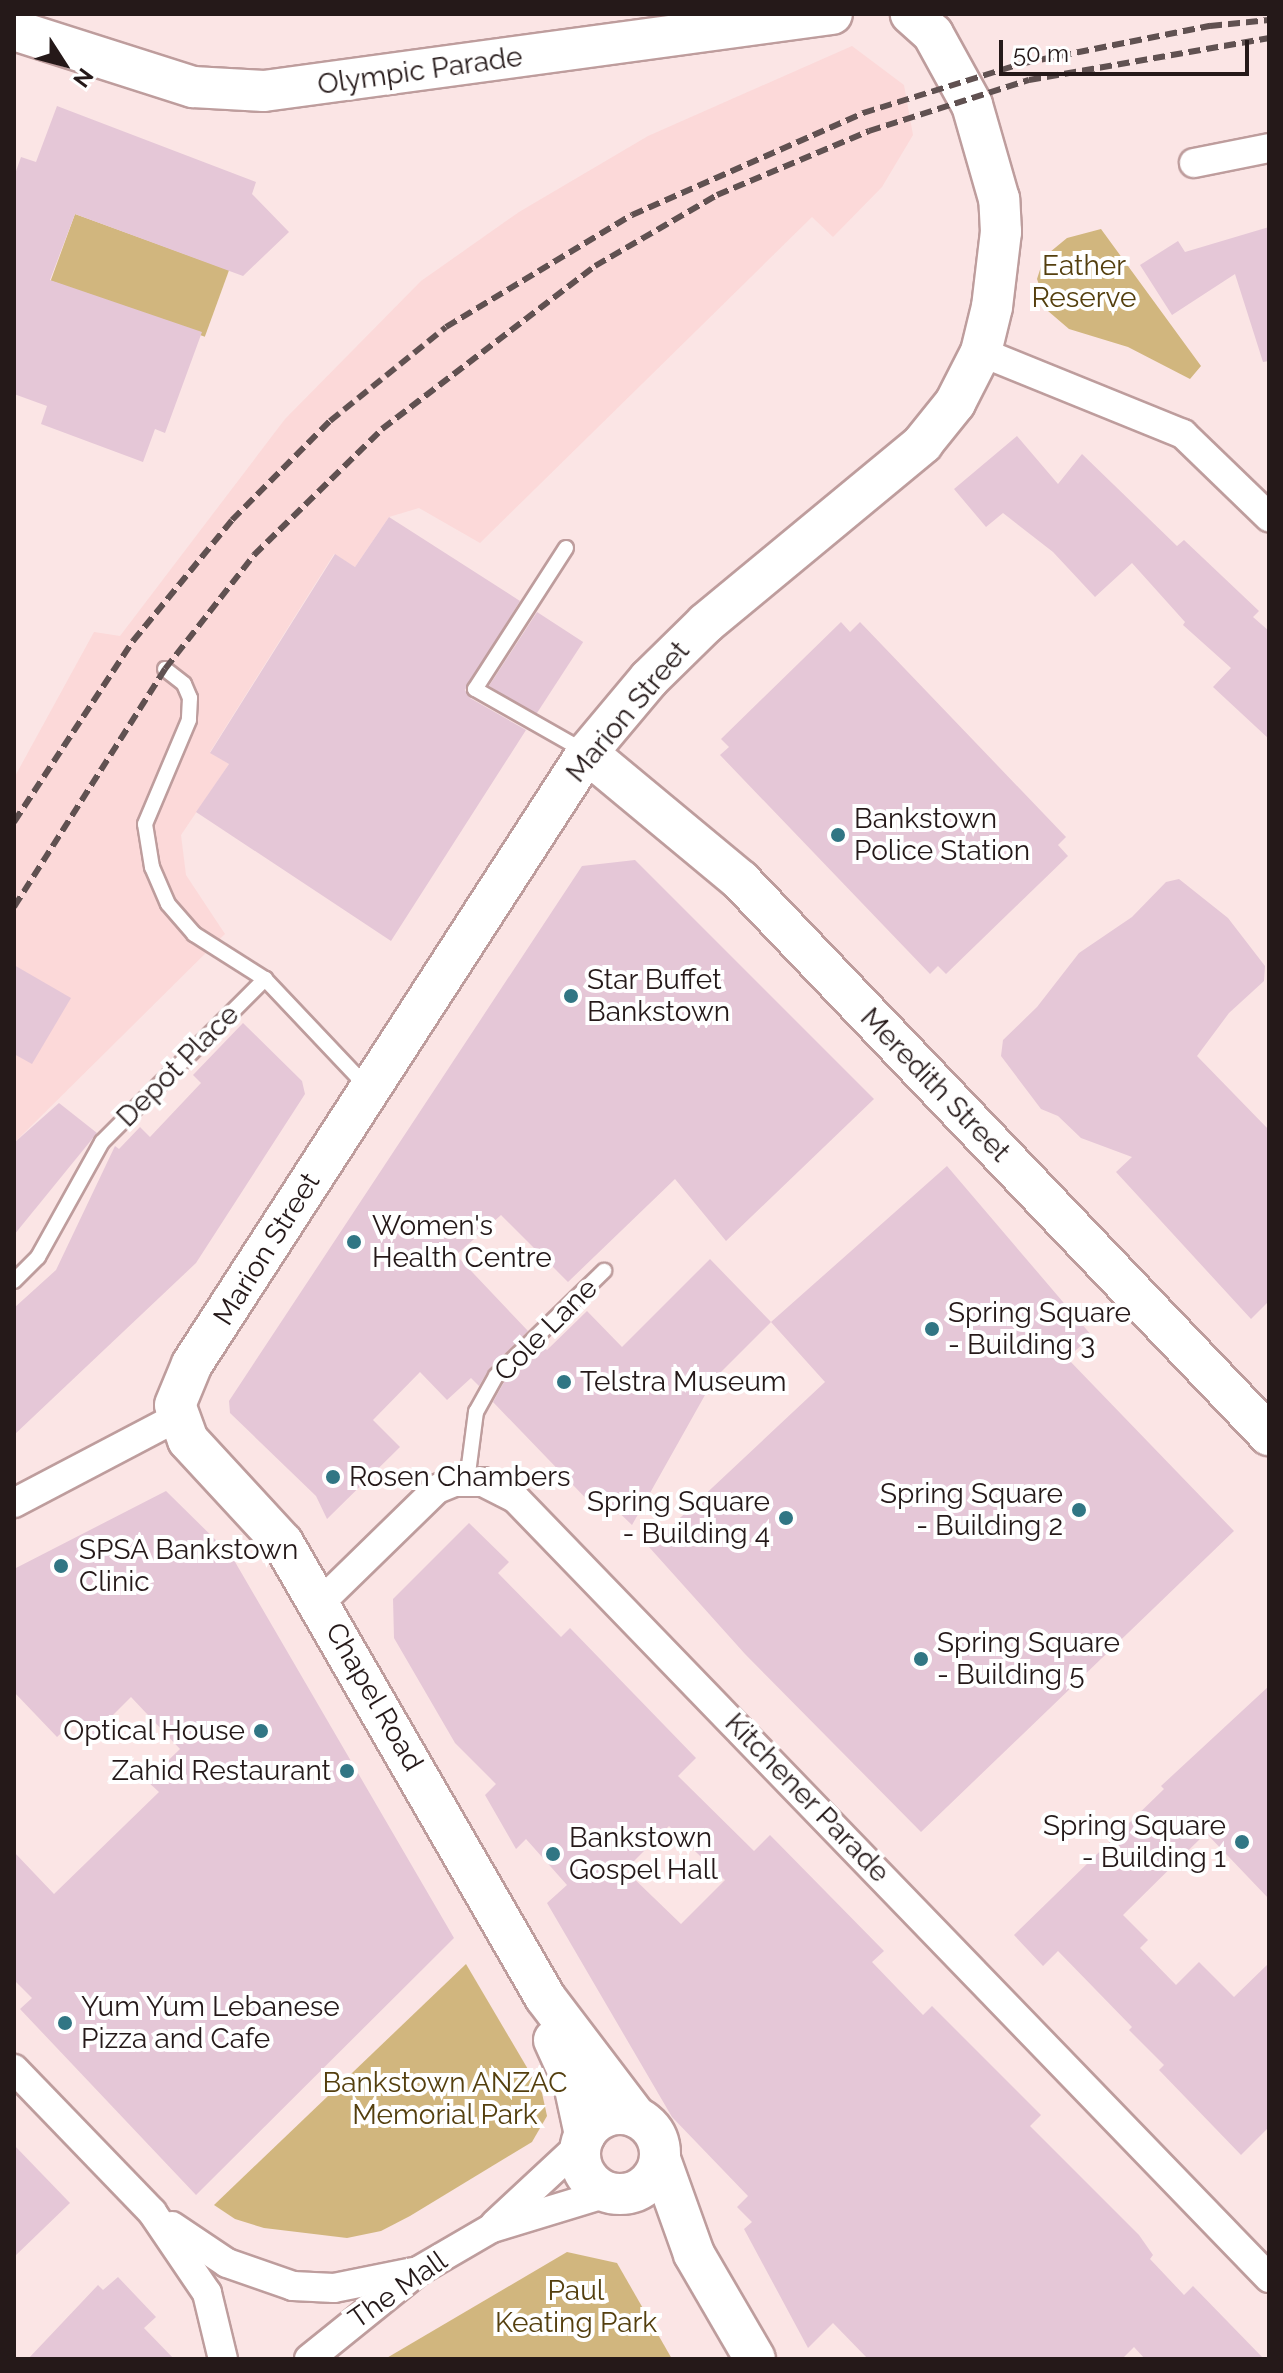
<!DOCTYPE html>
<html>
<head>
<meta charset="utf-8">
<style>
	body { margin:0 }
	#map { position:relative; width:1283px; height:2373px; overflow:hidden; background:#fbe5e5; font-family:Raleway,sans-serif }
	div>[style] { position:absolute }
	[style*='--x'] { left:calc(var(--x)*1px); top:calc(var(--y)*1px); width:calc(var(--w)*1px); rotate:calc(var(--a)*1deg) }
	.built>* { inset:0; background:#fcd9d9 }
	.green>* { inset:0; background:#d1b67e; transform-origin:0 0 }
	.building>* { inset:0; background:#e5c7d7; transform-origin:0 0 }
	.roads { filter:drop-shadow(2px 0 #be9d9d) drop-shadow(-2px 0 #be9d9d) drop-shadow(0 2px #be9d9d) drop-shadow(0 -2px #be9d9d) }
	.lane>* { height:14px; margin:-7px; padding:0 7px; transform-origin:7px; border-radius:7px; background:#fff }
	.street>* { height:28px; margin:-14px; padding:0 14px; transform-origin:14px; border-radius:14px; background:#fff }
	.secondary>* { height:40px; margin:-20px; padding:0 20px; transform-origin:20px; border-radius:20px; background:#fff }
	.secondary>.ring { margin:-20px; padding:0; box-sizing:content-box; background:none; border:40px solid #fff; border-radius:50% }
	.rail>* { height:6px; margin-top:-3px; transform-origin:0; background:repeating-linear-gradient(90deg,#605151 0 12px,transparent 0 18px) }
	.dots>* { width:22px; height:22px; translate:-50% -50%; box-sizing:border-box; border:4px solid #fff; border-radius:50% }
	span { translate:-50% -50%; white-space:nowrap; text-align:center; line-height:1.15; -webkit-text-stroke:8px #fff; paint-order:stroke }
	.street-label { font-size:28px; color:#251919 }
	.park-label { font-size:28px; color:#543f0e }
	.poi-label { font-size:28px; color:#251919 }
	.left { translate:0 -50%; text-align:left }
	.right { translate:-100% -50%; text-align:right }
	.frame { position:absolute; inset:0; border:16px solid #251919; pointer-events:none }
	.north { position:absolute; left:24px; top:24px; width:80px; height:80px; -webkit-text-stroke:6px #fff; paint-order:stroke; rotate:126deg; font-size:22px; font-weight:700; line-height:32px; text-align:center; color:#251919 }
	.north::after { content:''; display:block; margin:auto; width:28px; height:36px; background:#251919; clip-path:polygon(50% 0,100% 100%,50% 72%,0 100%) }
	.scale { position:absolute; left:999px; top:40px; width:250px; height:36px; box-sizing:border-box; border:4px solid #251919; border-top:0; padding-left:10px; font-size:24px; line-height:28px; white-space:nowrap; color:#251919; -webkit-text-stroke:6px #fff; paint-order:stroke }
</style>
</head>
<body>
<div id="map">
	<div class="built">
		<i style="clip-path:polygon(852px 46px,904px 85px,913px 135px,882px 187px,833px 237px,812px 217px,480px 543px,419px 508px,389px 517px,355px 567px,334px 554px,210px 752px,229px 764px,181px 835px,186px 875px,225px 934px,14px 1143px,14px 778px,94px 632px,120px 636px,285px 419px,421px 281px,519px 212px,648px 136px)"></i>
	</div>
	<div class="green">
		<i style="left:75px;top:214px;width:164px;height:71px;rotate:20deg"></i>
		<i style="clip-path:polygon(1101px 229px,1201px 366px,1190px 379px,1128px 347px,1069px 329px,1048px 311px,1037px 279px,1044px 257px,1067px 238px)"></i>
		<i style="clip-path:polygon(466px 1964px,542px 2093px,547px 2116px,532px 2142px,410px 2216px,381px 2231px,347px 2238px,264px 2228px,235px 2219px,214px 2205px)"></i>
		<i style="clip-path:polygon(567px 2252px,617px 2263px,672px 2359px,385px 2359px)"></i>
	</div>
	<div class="building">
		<i style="clip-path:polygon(57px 106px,256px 182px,252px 194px,289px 232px,243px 276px,75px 214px,50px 280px,202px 332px,165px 433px,155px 429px,143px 462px,41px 424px,47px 406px,14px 394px,14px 177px,21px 157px,36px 162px)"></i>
		<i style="clip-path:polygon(1269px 227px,1269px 361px,1263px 362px,1235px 274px,1172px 315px,1140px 265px,1178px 241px,1185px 252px)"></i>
		<i style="clip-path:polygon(1017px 436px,1058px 484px,1082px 454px,1177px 546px,1184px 540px,1259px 611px,1253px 617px,1269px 631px,1269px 739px,1213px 687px,1231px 668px,1183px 625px,1185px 622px,1132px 563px,1095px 597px,1053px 552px,1003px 513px,986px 527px,954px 489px)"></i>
		<i style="clip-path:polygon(389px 517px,520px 601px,465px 690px,470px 698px,526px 730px,391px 941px,196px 812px,229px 764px,210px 753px,335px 554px,355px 567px)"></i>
		<i style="left:537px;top:612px;width:55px;height:88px;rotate:33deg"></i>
		<i style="clip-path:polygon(841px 622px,850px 632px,860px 622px,1066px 837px,1058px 845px,1068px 856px,946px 974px,938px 966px,930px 974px,720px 755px,729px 747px,721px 739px)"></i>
		<i style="clip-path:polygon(635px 860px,874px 1099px,726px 1241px,675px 1179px,568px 1282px,501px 1215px,456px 1255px,528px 1331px,489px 1369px,479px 1386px,471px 1378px,447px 1400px,420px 1372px,373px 1420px,400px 1447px,327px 1519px,316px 1496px,230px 1413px,229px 1401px,582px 866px)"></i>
		<i style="clip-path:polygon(1179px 879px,1228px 918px,1265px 966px,1264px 981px,1229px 1013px,1197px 1056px,1269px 1130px,1269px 1301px,1251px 1319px,1116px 1172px,1132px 1157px,1081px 1138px,1058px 1116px,1041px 1109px,1001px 1056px,1003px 1040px,1037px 1007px,1079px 953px,1132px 917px,1166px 882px)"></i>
		<i style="clip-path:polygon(14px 965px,71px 998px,32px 1064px,14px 1054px)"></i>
		<i style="clip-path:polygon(243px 1023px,302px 1081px,305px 1094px,196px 1263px,14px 1435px,14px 1308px,56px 1270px,115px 1146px,119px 1149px,140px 1127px,150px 1137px,201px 1083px,193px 1075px)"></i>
		<i style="clip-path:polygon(59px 1103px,97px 1133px,14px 1235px,14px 1143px)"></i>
		<i style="clip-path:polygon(947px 1166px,1092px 1336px,1067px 1358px,1234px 1531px,921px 1832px,745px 1654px,649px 1547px,825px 1382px,771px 1322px)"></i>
		<i style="clip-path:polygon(710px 1259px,771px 1322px,714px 1379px,632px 1525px,609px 1503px,599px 1512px,493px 1402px,504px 1382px,542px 1345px,547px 1350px,587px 1311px,622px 1347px)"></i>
		<i style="clip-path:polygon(166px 1491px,231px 1555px,454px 1938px,196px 2195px,20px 2009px,32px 1998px,14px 1980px,14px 1852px,54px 1894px,159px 1792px,147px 1781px,180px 1749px,131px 1697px,89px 1739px,73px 1722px,57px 1737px,14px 1692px,14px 1569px)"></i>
		<i style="clip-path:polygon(evenodd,469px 1523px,509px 1562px,498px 1573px,561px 1637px,570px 1628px,696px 1758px,678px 1776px,754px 1851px,770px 1835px,884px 1951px,872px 1962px,923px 2015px,932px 2006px,1041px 2115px,1030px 2126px,1139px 2235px,1153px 2255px,1150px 2259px,1184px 2295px,1193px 2286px,1264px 2359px,1145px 2359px,1134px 2347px,1122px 2359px,868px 2359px,833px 2323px,808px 2348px,744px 2229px,752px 2222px,737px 2207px,748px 2196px,672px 2117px,547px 1903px,567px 1885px,526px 1839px,516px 1849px,485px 1795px,496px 1784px,455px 1743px,394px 1638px,393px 1599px,469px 1523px,669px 1826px,725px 1880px,681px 1924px,625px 1870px,669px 1826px)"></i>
		<i style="clip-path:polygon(1269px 1686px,1269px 1899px,1206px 1833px,1123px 1915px,1148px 1940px,1140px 1948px,1176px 1985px,1199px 1962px,1234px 1997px,1269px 1963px,1269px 2127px,1241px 2155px,1159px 2070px,1164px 2065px,1129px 2030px,1132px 2027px,1058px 1951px,1043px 1966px,1014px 1935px,1164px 1789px,1161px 1786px)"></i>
		<i style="clip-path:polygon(14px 2145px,70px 2203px,14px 2257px)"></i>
		<i style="clip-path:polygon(118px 2277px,156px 2317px,144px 2328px,174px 2359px,28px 2359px,98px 2285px,103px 2290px)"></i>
	</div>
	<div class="roads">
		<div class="lane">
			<i style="--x:566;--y:548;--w:168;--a:122.8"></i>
			<i style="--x:475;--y:689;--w:128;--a:29.6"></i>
			<i style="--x:165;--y:669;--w:24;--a:38"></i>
			<i style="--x:184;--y:684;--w:15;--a:67"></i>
			<i style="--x:190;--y:698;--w:22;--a:93"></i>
			<i style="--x:189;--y:720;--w:113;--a:112.9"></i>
			<i style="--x:145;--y:824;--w:44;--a:80.8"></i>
			<i style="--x:152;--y:867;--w:40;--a:66.6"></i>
			<i style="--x:168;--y:904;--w:40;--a:49"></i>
			<i style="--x:194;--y:934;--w:84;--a:32.4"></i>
			<i style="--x:14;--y:1281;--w:34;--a:-45"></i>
			<i style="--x:38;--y:1257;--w:132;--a:-60.9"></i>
			<i style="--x:102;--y:1142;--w:231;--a:-45"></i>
			<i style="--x:265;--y:979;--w:150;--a:46.6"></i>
			<i style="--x:467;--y:1481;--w:70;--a:-82.6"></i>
			<i style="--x:476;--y:1412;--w:41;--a:-60.9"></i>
			<i style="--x:496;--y:1376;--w:151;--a:-44.2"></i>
		</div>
		<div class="street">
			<i style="--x:1194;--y:163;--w:76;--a:-11.3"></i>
			<i style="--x:981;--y:352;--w:218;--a:22.1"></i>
			<i style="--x:1183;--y:434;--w:120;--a:44"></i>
			<i style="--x:14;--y:1503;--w:183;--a:-27.7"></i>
			<i style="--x:320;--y:1603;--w:163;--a:-44.3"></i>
			<i style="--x:437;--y:1489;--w:18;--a:-22"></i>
			<i style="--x:454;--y:1482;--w:29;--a:0"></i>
			<i style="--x:483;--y:1482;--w:36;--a:27"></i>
			<i style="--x:515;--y:1498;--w:1085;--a:45.97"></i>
			<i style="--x:14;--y:2069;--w:199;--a:46"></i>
			<i style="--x:152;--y:2212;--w:98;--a:55.8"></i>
			<i style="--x:207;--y:2293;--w:68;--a:76.4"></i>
			<i style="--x:495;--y:2224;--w:117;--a:-42.9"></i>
			<i style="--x:172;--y:2226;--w:66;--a:33.9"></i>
			<i style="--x:227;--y:2263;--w:70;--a:19.2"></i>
			<i style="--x:293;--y:2286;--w:41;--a:2.8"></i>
			<i style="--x:334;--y:2288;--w:81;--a:-11.4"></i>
			<i style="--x:309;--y:2359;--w:140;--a:-38.9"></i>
			<i style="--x:418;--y:2271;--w:86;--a:-30.2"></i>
			<i style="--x:492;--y:2228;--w:120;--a:-16.9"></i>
		</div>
		<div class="secondary">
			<i style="--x:14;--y:30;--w:188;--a:17.7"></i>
			<i style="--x:193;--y:87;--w:71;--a:3.2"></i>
			<i style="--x:264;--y:91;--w:573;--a:-7.72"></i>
			<i style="--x:587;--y:753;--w:199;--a:39.7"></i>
			<i style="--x:740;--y:880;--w:767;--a:46.37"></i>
			<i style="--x:554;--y:2040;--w:48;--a:65.6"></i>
			<i style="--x:574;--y:2084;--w:52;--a:77.8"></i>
			<i class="ring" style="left:580px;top:2114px;width:40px;height:40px"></i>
			<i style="--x:636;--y:2117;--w:151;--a:-127.2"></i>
			<i style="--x:545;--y:1997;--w:524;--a:-119.99"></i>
			<i style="--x:283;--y:1543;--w:140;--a:-132.7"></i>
			<i style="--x:188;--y:1440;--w:37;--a:-110"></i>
			<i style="--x:175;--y:1405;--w:44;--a:-67.5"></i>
			<i style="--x:192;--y:1364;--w:728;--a:-57.12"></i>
			<i style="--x:587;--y:753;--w:97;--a:-50"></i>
			<i style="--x:649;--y:679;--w:80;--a:-44.5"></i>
			<i style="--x:706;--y:623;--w:281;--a:-39.6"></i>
			<i style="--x:922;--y:444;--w:53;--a:-51.2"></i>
			<i style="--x:955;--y:403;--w:57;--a:-63"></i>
			<i style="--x:981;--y:352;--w:46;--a:-76.3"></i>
			<i style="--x:992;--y:307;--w:76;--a:-83.2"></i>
			<i style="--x:1001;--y:232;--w:33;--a:-93"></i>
			<i style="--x:999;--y:199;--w:98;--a:-106"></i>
			<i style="--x:972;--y:105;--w:81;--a:-118.8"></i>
			<i style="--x:933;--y:34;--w:30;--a:-138"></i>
			<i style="--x:660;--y:2159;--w:101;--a:70.3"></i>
			<i style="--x:694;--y:2254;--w:121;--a:59.8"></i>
		</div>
	</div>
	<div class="rail">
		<i style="--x:14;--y:822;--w:217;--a:-56.7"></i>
		<i style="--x:133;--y:641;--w:156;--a:-50.7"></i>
		<i style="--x:232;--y:520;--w:139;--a:-45.3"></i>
		<i style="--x:330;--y:421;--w:149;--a:-39"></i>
		<i style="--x:446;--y:327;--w:217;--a:-31.1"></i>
		<i style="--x:632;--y:215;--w:253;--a:-23.8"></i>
		<i style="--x:863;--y:113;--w:169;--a:-17.3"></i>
		<i style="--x:1024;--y:63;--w:190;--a:-11.3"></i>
		<i style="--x:1210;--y:26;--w:59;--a:-5.8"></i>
		<i style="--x:14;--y:907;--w:282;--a:-57.6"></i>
		<i style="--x:165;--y:669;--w:145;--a:-52"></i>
		<i style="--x:254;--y:555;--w:180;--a:-44.5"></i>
		<i style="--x:382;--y:429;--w:268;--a:-37.4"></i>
		<i style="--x:595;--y:266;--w:141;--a:-30.2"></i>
		<i style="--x:717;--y:195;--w:165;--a:-22.8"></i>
		<i style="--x:869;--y:131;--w:168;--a:-17.7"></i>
		<i style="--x:1029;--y:80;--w:244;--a:-9.9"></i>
	</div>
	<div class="dots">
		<i style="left:838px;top:835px;background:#317684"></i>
		<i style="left:571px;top:996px;background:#317684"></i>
		<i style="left:354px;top:1242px;background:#317684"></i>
		<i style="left:932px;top:1329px;background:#317684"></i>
		<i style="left:564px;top:1382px;background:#317684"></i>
		<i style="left:333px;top:1477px;background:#317684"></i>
		<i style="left:1079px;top:1510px;background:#317684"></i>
		<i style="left:786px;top:1518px;background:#317684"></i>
		<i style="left:61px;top:1566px;background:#317684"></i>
		<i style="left:921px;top:1659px;background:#317684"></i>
		<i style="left:261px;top:1731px;background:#317684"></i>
		<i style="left:347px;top:1771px;background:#317684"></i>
		<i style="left:1242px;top:1842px;background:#317684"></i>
		<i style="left:553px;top:1854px;background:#317684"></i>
		<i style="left:65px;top:2023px;background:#317684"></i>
	</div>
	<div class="street-label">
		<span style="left:420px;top:71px;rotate:-8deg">Olympic Parade</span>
		<span style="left:628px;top:712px;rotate:-50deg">Marion Street</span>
		<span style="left:178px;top:1066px;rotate:-45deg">Depot Place</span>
		<span style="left:935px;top:1085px;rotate:46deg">Meredith Street</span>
		<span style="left:267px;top:1249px;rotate:-58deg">Marion Street</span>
		<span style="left:546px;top:1330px;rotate:-45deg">Cole Lane</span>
		<span style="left:374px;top:1697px;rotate:60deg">Chapel Road</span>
		<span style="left:807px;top:1798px;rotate:46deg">Kitchener Parade</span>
		<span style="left:398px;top:2290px;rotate:-35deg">The Mall</span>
	</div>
	<div class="park-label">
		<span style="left:1084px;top:282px">Eather<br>Reserve</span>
		<span style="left:445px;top:2099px">Bankstown ANZAC<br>Memorial Park</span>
		<span style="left:576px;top:2307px">Paul<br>Keating Park</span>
	</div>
	<div class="poi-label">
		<span class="left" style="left:854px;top:835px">Bankstown<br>Police Station</span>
		<span class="left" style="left:587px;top:996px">Star Buffet<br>Bankstown</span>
		<span class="left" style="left:372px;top:1242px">Women's<br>Health Centre</span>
		<span class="left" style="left:948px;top:1329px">Spring Square<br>- Building 3</span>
		<span class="left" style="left:580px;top:1382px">Telstra Museum</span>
		<span class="left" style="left:349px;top:1477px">Rosen Chambers</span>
		<span class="right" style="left:1063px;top:1510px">Spring Square<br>- Building 2</span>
		<span class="right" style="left:770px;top:1518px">Spring Square<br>- Building 4</span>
		<span class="left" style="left:79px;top:1566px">SPSA Bankstown<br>Clinic</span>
		<span class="left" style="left:937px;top:1659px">Spring Square<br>- Building 5</span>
		<span class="right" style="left:245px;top:1731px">Optical House</span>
		<span class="right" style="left:331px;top:1771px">Zahid Restaurant</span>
		<span class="right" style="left:1226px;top:1842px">Spring Square<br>- Building 1</span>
		<span class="left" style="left:569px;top:1854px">Bankstown<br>Gospel Hall</span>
		<span class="left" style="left:81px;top:2023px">Yum Yum Lebanese<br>Pizza and Cafe</span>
	</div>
	<div class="frame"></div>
	<div class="north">N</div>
	<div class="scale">50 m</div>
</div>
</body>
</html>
